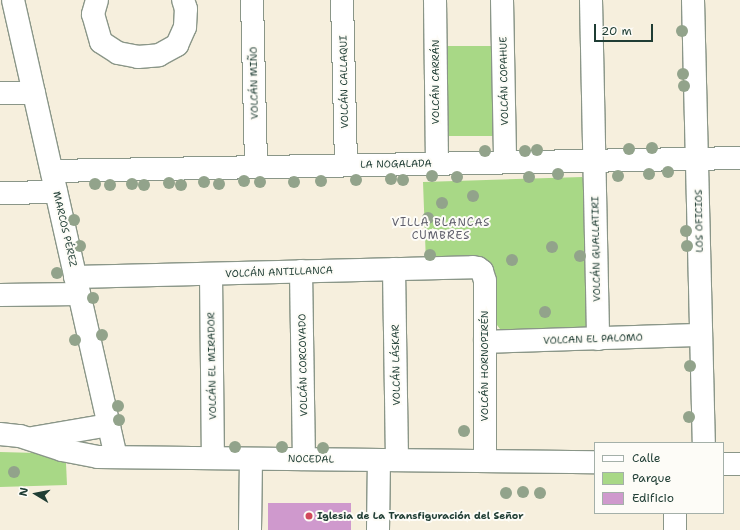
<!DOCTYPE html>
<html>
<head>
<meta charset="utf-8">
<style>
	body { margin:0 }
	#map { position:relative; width:740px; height:530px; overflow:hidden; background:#f6efdd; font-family:"Shantell Sans",sans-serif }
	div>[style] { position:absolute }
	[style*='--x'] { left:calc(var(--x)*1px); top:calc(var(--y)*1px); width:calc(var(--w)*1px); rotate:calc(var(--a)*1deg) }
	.green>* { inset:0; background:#a8d886; transform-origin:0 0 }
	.building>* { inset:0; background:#cf99cd; transform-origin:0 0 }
	.roads { filter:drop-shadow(1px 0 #8a9688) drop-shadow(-1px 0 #8a9688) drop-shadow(0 1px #8a9688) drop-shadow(0 -1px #8a9688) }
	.minor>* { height:22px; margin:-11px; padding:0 11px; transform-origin:11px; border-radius:11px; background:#fff }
	.trees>* { width:12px; height:12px; margin:-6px; border-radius:50%; background:#92a38b }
	.dots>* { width:11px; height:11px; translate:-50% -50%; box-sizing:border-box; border:2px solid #fdfcf7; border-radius:50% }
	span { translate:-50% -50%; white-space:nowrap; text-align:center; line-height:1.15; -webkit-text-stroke:4px #fdfcf7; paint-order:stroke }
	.street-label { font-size:10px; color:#1f3d34 }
	.poi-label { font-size:10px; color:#1f3d34; font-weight:700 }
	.left { translate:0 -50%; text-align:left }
	.neighbourhood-label { font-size:11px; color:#5d5d6a; letter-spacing:1px }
	.legend { position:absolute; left:594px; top:442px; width:130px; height:72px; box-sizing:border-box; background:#fdfcf7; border:1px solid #a4b0a9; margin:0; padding:5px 7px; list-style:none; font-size:12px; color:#1f3d34 }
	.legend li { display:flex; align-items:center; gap:8px; height:20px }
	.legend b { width:20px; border:1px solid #a4b0a9 }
	.north { position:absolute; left:16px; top:474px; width:40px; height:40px; -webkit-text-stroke:3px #fdfcf7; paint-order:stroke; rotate:280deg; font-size:11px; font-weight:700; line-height:16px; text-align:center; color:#1f3d34 }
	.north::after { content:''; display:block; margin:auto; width:14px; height:18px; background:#1f3d34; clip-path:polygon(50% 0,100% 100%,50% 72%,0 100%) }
	.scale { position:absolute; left:594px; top:24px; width:59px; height:18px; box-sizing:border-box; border:2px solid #1f3d34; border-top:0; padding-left:5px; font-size:12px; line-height:14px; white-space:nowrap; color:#1f3d34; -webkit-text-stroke:3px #fdfcf7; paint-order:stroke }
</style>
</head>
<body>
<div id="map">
	<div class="green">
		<i style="left:446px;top:46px;width:47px;height:90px"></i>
		<i style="clip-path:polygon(582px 177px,587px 185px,590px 330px,503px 333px,494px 321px,493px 265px,481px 259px,426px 263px,423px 182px)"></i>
		<i style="clip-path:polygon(0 452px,37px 453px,66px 463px,67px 485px,0 487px)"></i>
	</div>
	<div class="building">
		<i style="left:268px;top:503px;width:83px;height:27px"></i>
	</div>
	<div class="roads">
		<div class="minor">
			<i style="--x:13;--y:0;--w:468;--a:77.3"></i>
			<i style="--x:97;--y:0;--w:15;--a:106"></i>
			<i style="--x:93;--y:14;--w:29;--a:74"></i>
			<i style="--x:101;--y:42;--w:20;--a:33"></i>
			<i style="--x:118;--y:53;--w:20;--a:11"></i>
			<i style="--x:138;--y:57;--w:21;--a:-5"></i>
			<i style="--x:159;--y:55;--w:21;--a:-29"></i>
			<i style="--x:177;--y:45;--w:20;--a:-66"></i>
			<i style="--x:185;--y:27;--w:18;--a:-87"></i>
			<i style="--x:186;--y:9;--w:9;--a:-108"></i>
			<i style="--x:252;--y:0;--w:166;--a:88.6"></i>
			<i style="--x:342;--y:0;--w:165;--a:88.6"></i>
			<i style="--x:435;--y:0;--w:163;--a:89.3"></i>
			<i style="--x:502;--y:0;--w:162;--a:88.9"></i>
			<i style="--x:591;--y:0;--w:339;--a:88.8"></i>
			<i style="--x:693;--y:0;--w:443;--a:88.6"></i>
			<i style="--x:0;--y:93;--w:34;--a:0"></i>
			<i style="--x:52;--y:171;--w:688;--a:-1.08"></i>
			<i style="--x:0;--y:193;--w:56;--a:-1"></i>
			<i style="--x:394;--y:269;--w:191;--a:89.1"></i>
			<i style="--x:301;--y:271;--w:188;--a:89.1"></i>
			<i style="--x:211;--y:274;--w:184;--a:89.4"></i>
			<i style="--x:75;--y:277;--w:398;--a:-1.4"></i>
			<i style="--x:473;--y:267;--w:5;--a:11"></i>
			<i style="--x:478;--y:268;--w:5;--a:37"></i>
			<i style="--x:482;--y:271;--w:10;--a:73"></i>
			<i style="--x:485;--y:281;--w:180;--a:90"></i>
			<i style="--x:0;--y:295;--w:79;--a:-0.7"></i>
			<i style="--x:485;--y:342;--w:216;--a:-1.9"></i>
			<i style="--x:0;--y:434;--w:20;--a:6"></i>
			<i style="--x:20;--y:436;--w:44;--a:18.4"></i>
			<i style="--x:62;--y:450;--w:37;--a:11"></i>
			<i style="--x:98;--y:457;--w:497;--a:0.6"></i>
			<i style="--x:33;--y:438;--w:77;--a:-9.7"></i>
			<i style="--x:723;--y:464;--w:17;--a:0"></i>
			<i style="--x:250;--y:530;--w:71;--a:-89.2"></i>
			<i style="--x:378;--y:530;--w:70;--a:-89.2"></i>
			<i style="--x:675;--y:530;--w:17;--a:-90"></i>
		</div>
	</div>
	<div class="trees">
		<i style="left:682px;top:31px"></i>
		<i style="left:683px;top:74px"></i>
		<i style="left:684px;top:86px"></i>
		<i style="left:652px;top:148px"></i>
		<i style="left:629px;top:149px"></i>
		<i style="left:537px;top:150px"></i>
		<i style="left:485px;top:151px"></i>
		<i style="left:525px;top:151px"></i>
		<i style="left:668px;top:172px"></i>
		<i style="left:558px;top:174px"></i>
		<i style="left:649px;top:174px"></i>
		<i style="left:432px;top:176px"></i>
		<i style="left:618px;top:176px"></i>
		<i style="left:457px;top:177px"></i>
		<i style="left:529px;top:177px"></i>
		<i style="left:391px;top:179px"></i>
		<i style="left:356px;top:180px"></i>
		<i style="left:403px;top:180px"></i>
		<i style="left:244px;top:181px"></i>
		<i style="left:321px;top:181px"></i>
		<i style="left:204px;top:182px"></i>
		<i style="left:260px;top:182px"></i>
		<i style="left:294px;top:182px"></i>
		<i style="left:169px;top:183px"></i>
		<i style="left:95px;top:184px"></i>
		<i style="left:132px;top:184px"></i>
		<i style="left:219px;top:184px"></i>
		<i style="left:110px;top:185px"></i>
		<i style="left:144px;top:185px"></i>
		<i style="left:181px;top:185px"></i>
		<i style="left:473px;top:196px"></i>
		<i style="left:442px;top:203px"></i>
		<i style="left:428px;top:218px"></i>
		<i style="left:74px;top:220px"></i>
		<i style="left:686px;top:231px"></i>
		<i style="left:80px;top:246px"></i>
		<i style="left:687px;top:246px"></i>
		<i style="left:552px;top:247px"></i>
		<i style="left:430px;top:255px"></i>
		<i style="left:580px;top:256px"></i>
		<i style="left:512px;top:260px"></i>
		<i style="left:57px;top:273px"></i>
		<i style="left:93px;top:298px"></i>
		<i style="left:545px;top:312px"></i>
		<i style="left:102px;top:335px"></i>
		<i style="left:75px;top:340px"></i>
		<i style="left:690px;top:366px"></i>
		<i style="left:118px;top:406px"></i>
		<i style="left:689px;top:417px"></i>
		<i style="left:119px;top:420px"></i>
		<i style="left:464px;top:431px"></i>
		<i style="left:235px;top:447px"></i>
		<i style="left:282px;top:447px"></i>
		<i style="left:323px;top:448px"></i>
		<i style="left:14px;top:472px"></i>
		<i style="left:523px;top:492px"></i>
		<i style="left:506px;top:493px"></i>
		<i style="left:540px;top:493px"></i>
	</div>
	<div class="dots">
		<i style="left:309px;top:516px;background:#d1495b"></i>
	</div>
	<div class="street-label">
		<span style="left:504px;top:81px;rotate:-91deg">VOLCÁN COPAHUE</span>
		<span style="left:344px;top:82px;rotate:-91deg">VOLCÁN CALLAQUI</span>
		<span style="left:436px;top:82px;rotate:-90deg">VOLCÁN CARRÁN</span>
		<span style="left:254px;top:83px;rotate:-91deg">VOLCÁN MIÑO</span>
		<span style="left:396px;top:164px;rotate:-1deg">LA NOGALADA</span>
		<span style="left:699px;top:221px;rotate:-91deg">LOS OFICIOS</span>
		<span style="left:65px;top:229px;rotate:77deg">MARCOS PÉREZ</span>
		<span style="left:596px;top:249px;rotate:-91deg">VOLCÁN GUALLATIRI</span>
		<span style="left:279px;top:272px;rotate:-2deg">VOLCÁN ANTILLANCA</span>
		<span style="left:593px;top:339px;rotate:-2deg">VOLCAN EL PALOMO</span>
		<span style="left:303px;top:365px;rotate:-91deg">VOLCÁN CORCOVADO</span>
		<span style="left:396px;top:365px;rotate:-91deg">VOLCÁN LÁSKAR</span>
		<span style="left:212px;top:366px;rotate:-91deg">VOLCÁN EL MIRADOR</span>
		<span style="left:485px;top:366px;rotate:-90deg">VOLCÁN HORNOPIRÉN</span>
		<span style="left:311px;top:459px;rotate:1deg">NOCEDAL</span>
	</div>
	<div class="poi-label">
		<span class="left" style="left:317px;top:516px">Iglesia de La Transfiguración del Señor</span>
	</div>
	<div class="neighbourhood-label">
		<span style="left:441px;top:230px">VILLA BLANCAS<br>CUMBRES</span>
	</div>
	<ul class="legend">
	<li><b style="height:5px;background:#fff"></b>Calle</li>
	<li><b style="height:11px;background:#a8d886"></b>Parque</li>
	<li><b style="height:11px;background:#cf99cd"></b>Edificio</li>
	</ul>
	<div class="north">N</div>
	<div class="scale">20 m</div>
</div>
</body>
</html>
